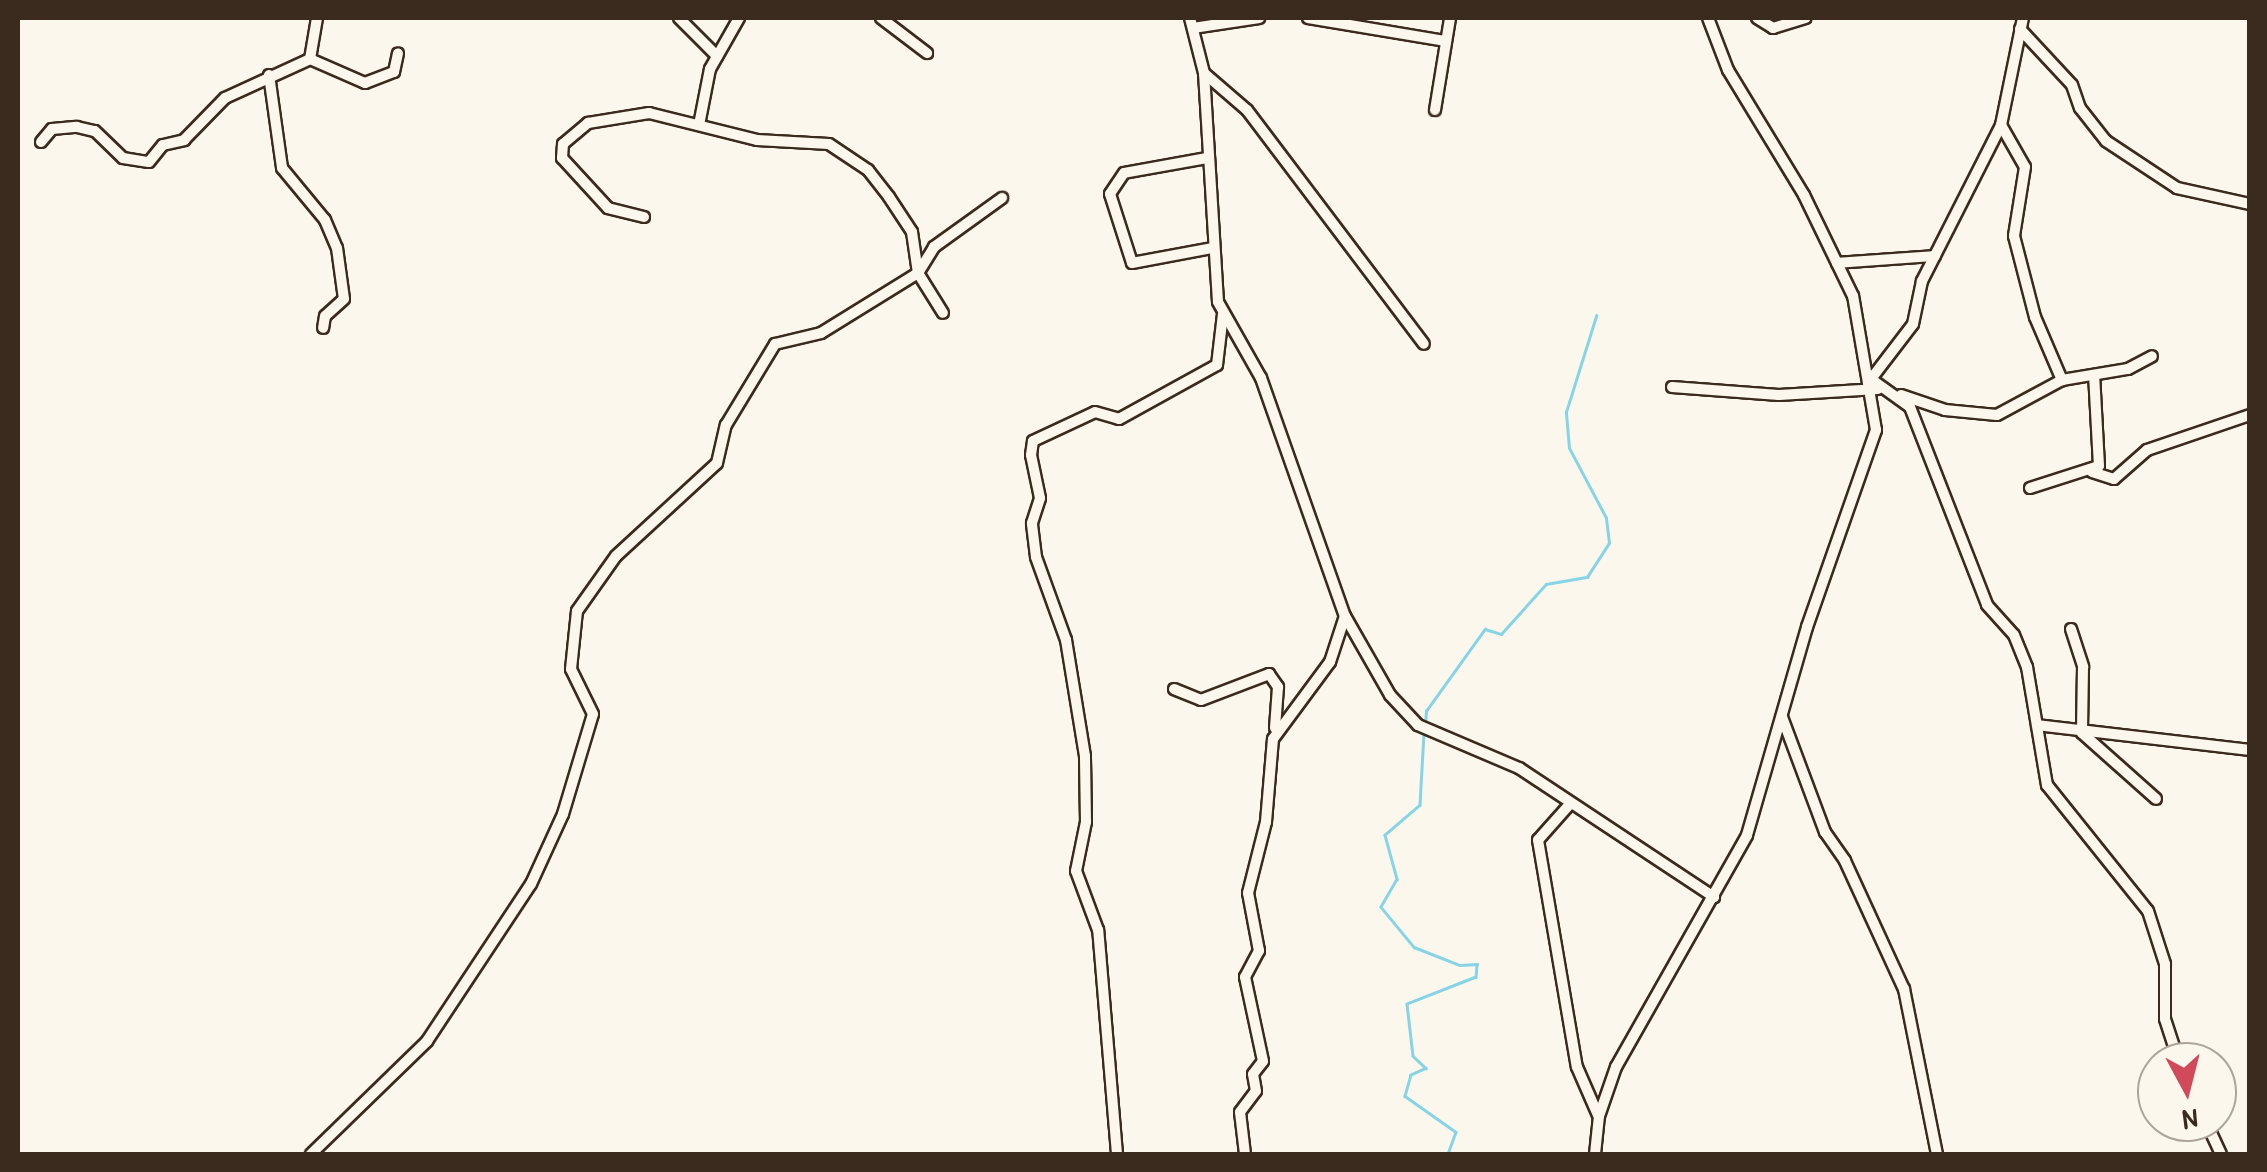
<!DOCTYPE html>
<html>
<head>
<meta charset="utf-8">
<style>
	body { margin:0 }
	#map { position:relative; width:2267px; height:1172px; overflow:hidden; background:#fbf7ec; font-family:"Patrick Hand",sans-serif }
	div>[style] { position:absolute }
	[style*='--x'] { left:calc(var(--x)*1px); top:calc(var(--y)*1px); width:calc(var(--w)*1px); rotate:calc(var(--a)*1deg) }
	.stream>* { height:2.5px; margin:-1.25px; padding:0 1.25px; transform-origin:1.25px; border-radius:1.25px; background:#87d4e6 }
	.roads { filter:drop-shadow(2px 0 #3b2a1e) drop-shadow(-2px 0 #3b2a1e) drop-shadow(0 2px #3b2a1e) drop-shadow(0 -2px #3b2a1e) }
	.minor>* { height:10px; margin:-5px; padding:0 5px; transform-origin:5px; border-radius:5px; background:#fbf7ec }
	span { translate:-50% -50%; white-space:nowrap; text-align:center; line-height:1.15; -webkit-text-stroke:10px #fbf7ec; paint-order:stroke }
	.frame { position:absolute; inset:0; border:20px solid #3b2a1e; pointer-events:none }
	.north { position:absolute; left:2137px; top:1042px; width:100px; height:100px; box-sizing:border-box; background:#fbf7ec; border:2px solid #aea59a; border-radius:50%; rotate:173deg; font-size:28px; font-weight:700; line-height:40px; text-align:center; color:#3b2a1e }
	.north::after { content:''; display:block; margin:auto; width:35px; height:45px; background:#d1495b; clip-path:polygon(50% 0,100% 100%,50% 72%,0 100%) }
</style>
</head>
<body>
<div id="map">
	<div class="stream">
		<i style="--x:1425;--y:725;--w:14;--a:-86"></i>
		<i style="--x:1426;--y:711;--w:101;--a:-54.3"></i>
		<i style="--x:1485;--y:629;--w:17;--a:17"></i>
		<i style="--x:1501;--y:634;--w:67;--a:-48"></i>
		<i style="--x:1546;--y:584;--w:42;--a:-9.7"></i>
		<i style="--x:1587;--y:577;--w:40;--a:-57.1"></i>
		<i style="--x:1609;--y:543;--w:25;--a:-97"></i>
		<i style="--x:1606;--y:518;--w:79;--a:-117.9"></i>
		<i style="--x:1569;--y:448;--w:36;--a:-95"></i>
		<i style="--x:1566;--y:412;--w:101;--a:-72.6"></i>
		<i style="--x:1424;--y:733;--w:72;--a:93.2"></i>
		<i style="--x:1420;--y:805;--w:46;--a:139.4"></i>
		<i style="--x:1385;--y:835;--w:46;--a:74.7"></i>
		<i style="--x:1397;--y:879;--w:32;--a:120"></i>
		<i style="--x:1381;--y:907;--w:52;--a:50.5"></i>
		<i style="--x:1414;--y:947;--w:49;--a:21.4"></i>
		<i style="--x:1460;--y:965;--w:17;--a:-3"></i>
		<i style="--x:1477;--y:964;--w:13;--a:94"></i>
		<i style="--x:1476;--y:977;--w:74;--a:158.6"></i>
		<i style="--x:1407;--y:1004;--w:52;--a:83.4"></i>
		<i style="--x:1413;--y:1056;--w:18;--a:43"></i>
		<i style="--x:1426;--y:1068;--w:17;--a:155"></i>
		<i style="--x:1411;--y:1075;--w:22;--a:106"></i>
		<i style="--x:1405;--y:1096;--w:62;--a:35.2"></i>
		<i style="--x:1456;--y:1132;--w:23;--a:110"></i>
	</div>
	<div class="roads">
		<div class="minor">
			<i style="--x:679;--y:18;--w:54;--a:45"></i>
			<i style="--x:881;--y:18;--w:58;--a:37.3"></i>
			<i style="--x:1190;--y:18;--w:57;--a:75.7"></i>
			<i style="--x:1204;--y:73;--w:229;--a:86.5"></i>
			<i style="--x:1218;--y:302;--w:87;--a:60.5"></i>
			<i style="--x:1261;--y:378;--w:252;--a:70.6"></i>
			<i style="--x:1345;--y:616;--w:91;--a:60.3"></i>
			<i style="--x:1390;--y:695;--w:41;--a:47"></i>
			<i style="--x:1418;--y:725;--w:110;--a:23.1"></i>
			<i style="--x:1519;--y:768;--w:234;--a:33.5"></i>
			<i style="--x:1308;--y:18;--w:140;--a:9.5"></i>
			<i style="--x:1757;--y:18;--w:19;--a:32"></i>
			<i style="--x:1773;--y:28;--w:34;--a:-17"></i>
			<i style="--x:1193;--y:28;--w:67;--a:-8.6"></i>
			<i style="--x:2020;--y:29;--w:76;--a:47.1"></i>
			<i style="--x:2072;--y:85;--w:24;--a:71"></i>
			<i style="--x:2080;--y:108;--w:42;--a:51.8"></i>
			<i style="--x:2106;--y:141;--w:85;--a:33.5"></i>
			<i style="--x:2177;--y:188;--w:75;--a:12.4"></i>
			<i style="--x:310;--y:59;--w:60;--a:23.6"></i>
			<i style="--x:365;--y:83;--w:31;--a:-21"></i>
			<i style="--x:394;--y:72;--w:19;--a:-78"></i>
			<i style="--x:1204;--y:73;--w:57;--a:40.7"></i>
			<i style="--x:1247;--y:110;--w:293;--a:52.9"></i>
			<i style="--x:269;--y:75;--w:94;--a:82"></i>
			<i style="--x:282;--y:168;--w:67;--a:50.4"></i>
			<i style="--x:325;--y:220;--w:30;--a:67"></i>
			<i style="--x:337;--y:248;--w:51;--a:82.2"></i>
			<i style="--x:344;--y:299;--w:25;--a:138"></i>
			<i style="--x:325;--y:316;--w:12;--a:99"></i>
			<i style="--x:1435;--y:110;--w:93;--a:-80.7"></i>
			<i style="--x:699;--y:125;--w:57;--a:-78.9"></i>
			<i style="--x:710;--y:69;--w:59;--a:-60.4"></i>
			<i style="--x:2001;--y:125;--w:48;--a:60.3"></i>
			<i style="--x:2025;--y:167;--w:70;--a:99.1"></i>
			<i style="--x:2014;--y:236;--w:84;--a:75.5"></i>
			<i style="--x:2035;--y:317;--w:69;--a:66.8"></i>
			<i style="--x:41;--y:142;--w:17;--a:-50"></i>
			<i style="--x:52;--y:129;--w:25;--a:-5"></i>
			<i style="--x:77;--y:127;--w:18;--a:13"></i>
			<i style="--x:95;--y:131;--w:39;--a:44"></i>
			<i style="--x:123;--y:158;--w:26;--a:9"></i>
			<i style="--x:149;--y:162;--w:22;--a:-51"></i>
			<i style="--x:163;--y:145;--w:22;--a:-13"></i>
			<i style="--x:184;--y:140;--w:59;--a:-45.7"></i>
			<i style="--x:225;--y:98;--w:94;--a:-24.6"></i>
			<i style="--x:310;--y:59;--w:42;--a:-80.3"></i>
			<i style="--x:1207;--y:158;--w:84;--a:169.8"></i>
			<i style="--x:1124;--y:173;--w:25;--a:124"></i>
			<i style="--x:1110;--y:194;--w:72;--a:72.3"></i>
			<i style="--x:1132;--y:263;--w:81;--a:-10.6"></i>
			<i style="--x:644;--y:217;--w:37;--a:-166"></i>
			<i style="--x:608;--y:208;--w:68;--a:-132.6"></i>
			<i style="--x:562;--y:158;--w:14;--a:-86"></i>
			<i style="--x:563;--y:144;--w:33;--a:-40"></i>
			<i style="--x:588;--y:123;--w:62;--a:-9.3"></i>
			<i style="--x:649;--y:113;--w:111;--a:14"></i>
			<i style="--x:757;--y:140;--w:72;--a:3.2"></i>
			<i style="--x:829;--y:144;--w:47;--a:33.7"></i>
			<i style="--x:868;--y:170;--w:34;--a:52"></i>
			<i style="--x:889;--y:197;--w:42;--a:56.7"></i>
			<i style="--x:912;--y:232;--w:41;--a:81.7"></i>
			<i style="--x:918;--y:273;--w:47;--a:58"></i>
			<i style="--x:1837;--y:263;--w:98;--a:-4.1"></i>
			<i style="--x:1871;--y:379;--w:48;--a:35.7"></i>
			<i style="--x:1910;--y:407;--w:212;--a:68.7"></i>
			<i style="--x:1987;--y:605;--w:40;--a:48"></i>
			<i style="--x:2014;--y:635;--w:35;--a:68"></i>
			<i style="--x:2027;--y:667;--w:120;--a:80.4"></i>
			<i style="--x:2047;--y:785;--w:161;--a:51.3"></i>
			<i style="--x:2148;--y:911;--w:56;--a:72.2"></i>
			<i style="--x:2165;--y:964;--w:55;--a:90"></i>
			<i style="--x:2165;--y:1019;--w:45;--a:72"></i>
			<i style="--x:1871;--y:379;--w:69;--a:-52.6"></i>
			<i style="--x:1913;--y:324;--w:44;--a:-78.2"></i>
			<i style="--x:1922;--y:281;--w:175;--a:-63.1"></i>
			<i style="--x:2001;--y:125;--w:109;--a:-78.4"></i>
			<i style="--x:1672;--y:387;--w:107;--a:4.3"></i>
			<i style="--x:1779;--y:395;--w:99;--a:-3.5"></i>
			<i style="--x:1901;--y:395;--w:46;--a:18.8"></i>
			<i style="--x:1945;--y:410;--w:52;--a:5.5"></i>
			<i style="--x:1997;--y:415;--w:74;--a:-28.3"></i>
			<i style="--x:2062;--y:380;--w:67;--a:-9.5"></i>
			<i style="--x:2128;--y:369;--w:27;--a:-28"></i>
			<i style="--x:2092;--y:472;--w:23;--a:18"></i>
			<i style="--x:2114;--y:479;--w:44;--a:-41.3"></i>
			<i style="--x:2147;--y:450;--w:109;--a:-18.8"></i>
			<i style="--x:2030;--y:488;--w:72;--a:-17.7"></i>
			<i style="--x:2099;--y:466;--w:91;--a:-93.1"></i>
			<i style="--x:2071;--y:629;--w:40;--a:72"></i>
			<i style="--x:2083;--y:667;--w:66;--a:90.9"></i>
			<i style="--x:2082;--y:733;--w:99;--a:41.7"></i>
			<i style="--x:1174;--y:689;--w:29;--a:22"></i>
			<i style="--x:1201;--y:700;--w:73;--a:-20.9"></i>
			<i style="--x:1269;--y:674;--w:16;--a:55"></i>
			<i style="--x:1278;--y:687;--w:41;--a:94.2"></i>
			<i style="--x:1782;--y:717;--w:123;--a:69.5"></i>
			<i style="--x:1825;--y:832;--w:35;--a:55"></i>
			<i style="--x:1845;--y:861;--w:141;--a:65.3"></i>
			<i style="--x:1904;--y:989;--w:168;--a:78.7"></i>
			<i style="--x:2037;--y:725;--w:214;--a:6.7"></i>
			<i style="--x:1570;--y:804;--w:48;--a:131.6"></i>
			<i style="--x:1538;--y:840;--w:230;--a:80.3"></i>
			<i style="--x:1577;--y:1067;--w:52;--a:66.4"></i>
			<i style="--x:2206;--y:1122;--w:35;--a:65"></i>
			<i style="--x:311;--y:1154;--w:162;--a:-44.2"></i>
			<i style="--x:427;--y:1041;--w:188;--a:-56.5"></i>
			<i style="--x:531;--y:884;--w:77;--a:-65.4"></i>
			<i style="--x:563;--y:814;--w:104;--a:-73.3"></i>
			<i style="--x:593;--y:714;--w:50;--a:-116.1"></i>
			<i style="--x:571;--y:669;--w:58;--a:-84.1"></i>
			<i style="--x:577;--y:611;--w:67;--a:-54.7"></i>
			<i style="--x:616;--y:556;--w:137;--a:-42.6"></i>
			<i style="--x:717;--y:463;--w:39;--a:-77"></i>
			<i style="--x:726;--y:425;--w:95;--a:-58.8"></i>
			<i style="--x:775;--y:344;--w:47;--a:-13.4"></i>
			<i style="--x:821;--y:333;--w:114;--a:-31.7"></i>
			<i style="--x:918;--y:273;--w:31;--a:-58"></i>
			<i style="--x:934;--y:247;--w:84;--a:-35.8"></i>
			<i style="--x:1117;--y:1154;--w:225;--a:-94.8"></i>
			<i style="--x:1098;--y:930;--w:63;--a:-110.4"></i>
			<i style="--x:1076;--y:871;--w:50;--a:-78.5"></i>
			<i style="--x:1086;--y:822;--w:66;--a:-90.9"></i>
			<i style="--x:1085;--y:756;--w:118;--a:-99.3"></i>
			<i style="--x:1066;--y:640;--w:88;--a:-109.9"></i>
			<i style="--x:1036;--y:557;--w:34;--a:-97"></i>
			<i style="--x:1032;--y:523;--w:26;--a:-72"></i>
			<i style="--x:1040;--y:498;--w:44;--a:-101.8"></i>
			<i style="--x:1031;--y:455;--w:14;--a:-82"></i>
			<i style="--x:1033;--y:441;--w:68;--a:-25.1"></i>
			<i style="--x:1095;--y:412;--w:25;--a:16"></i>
			<i style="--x:1119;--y:419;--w:112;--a:-28.9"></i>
			<i style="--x:1217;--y:365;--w:51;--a:-83.3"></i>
			<i style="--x:1245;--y:1154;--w:42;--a:-96.8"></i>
			<i style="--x:1240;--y:1112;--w:26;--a:-53"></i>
			<i style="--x:1256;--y:1091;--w:17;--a:-100"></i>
			<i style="--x:1253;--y:1074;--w:16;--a:-52"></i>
			<i style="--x:1263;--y:1061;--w:86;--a:-102.1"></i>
			<i style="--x:1245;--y:977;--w:30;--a:-62"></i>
			<i style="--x:1259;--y:951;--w:59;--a:-100.7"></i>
			<i style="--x:1248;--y:893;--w:73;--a:-75.8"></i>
			<i style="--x:1266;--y:822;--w:83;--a:-85.2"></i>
			<i style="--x:1273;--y:739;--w:96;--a:-53.5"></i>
			<i style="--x:1330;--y:662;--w:48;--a:-71.9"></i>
			<i style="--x:1595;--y:1154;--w:38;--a:-84"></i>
			<i style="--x:1599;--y:1116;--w:52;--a:-70.9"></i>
			<i style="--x:1616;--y:1067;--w:266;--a:-60.5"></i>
			<i style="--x:1747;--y:835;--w:216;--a:-73.9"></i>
			<i style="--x:1807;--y:627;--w:209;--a:-70.7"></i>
			<i style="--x:1876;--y:430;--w:136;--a:-99.7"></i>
			<i style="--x:1853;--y:296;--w:112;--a:-115.9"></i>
			<i style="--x:1804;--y:195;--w:146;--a:-121.3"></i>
			<i style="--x:1728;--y:70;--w:56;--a:-111"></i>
		</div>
	</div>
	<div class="frame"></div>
	<div class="north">N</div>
</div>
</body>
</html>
